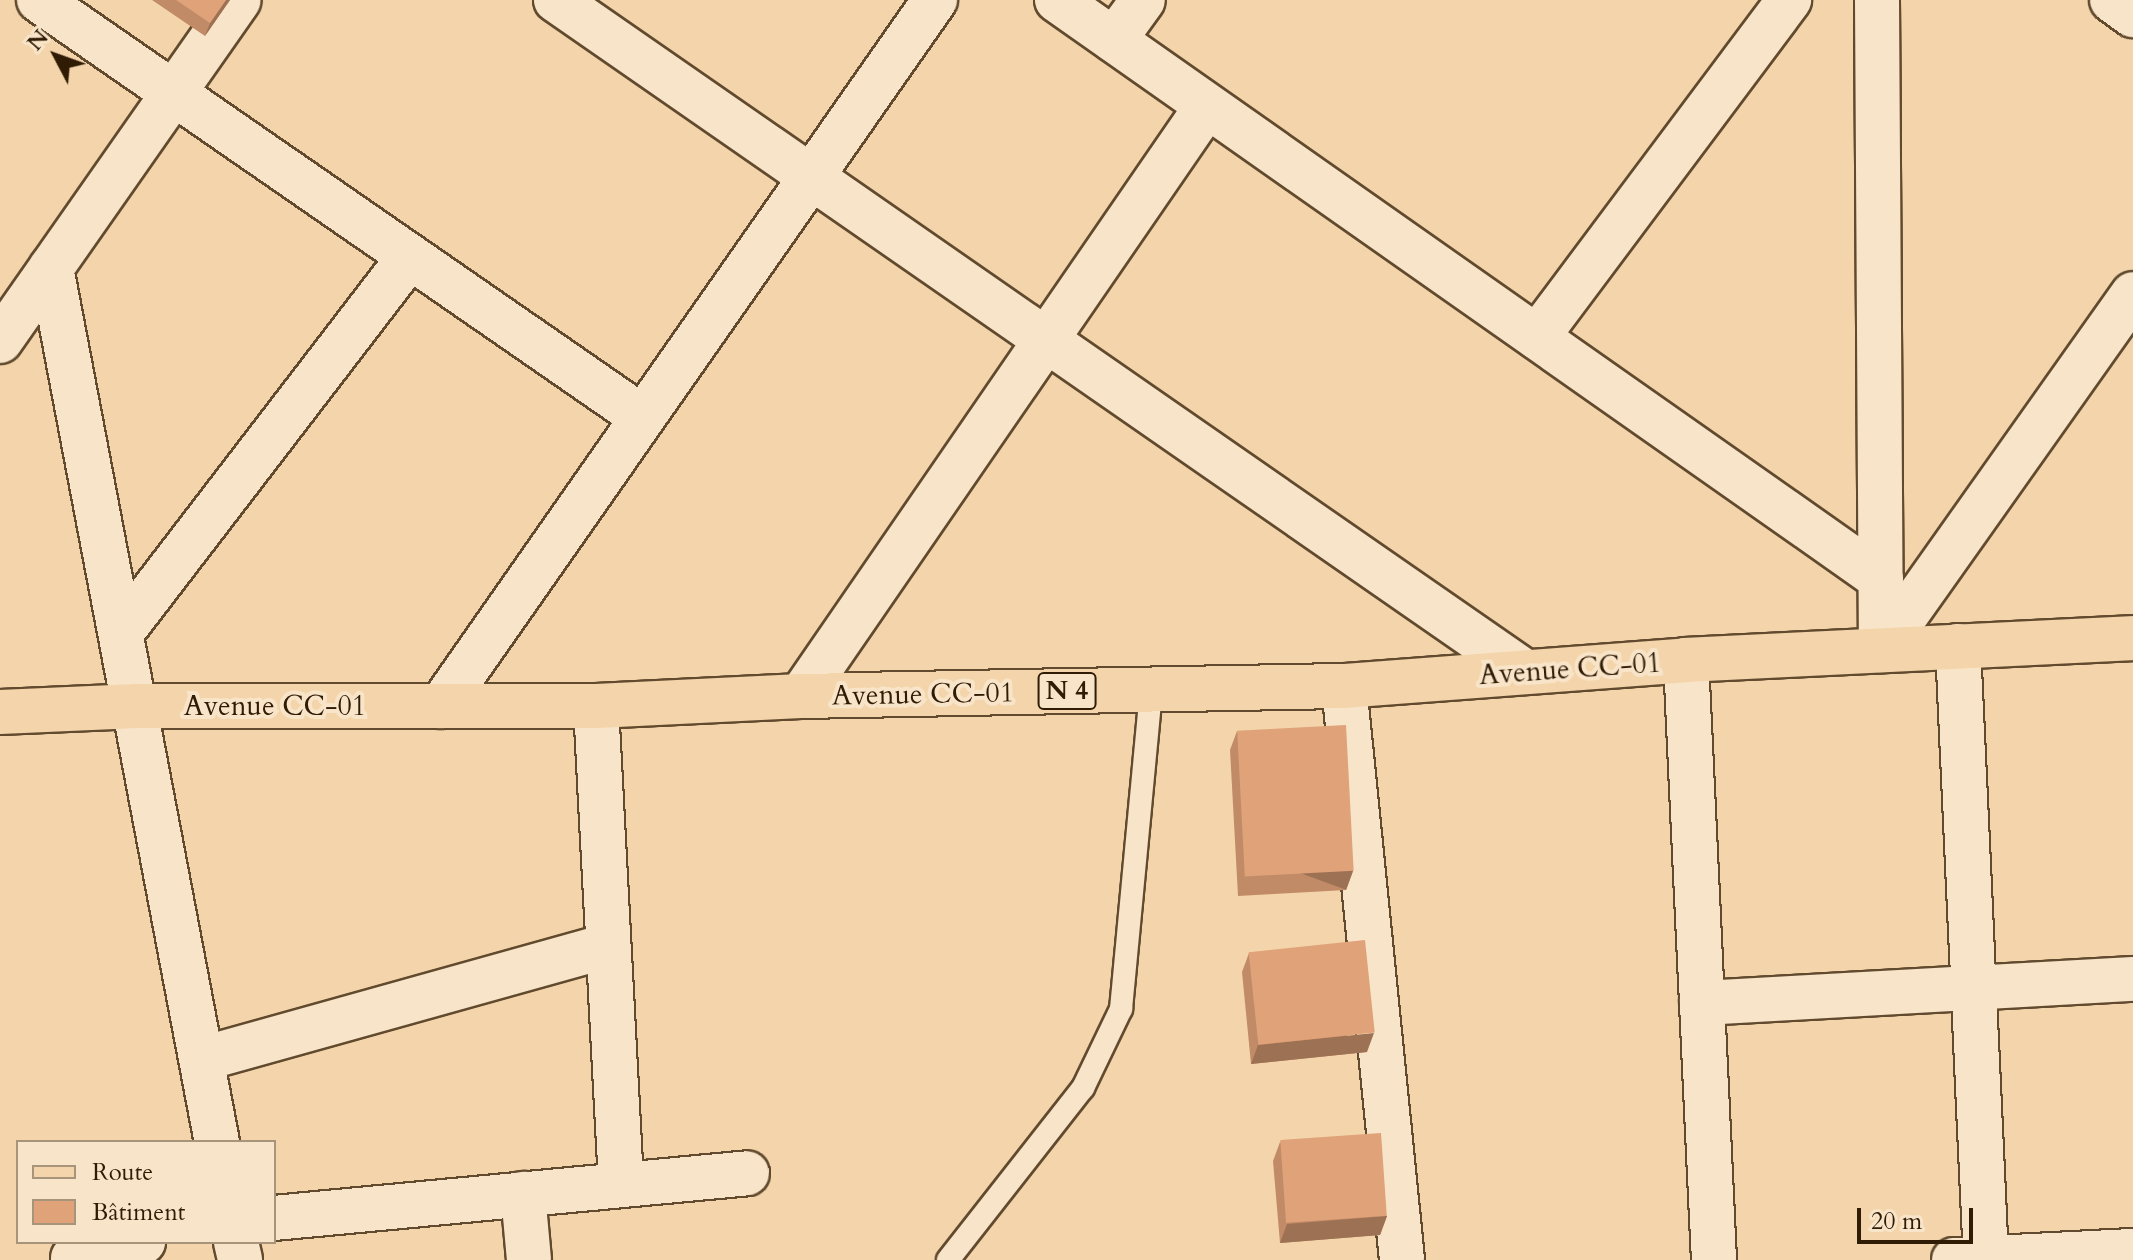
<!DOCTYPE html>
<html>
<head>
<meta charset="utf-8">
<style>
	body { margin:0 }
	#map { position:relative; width:2133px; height:1260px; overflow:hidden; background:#f4d5ab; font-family:Cardo,serif }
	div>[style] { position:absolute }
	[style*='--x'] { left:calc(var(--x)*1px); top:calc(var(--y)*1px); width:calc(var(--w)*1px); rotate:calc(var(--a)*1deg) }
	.roads { filter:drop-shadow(2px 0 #614a2e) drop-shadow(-2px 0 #614a2e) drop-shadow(0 2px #614a2e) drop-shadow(0 -2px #614a2e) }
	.lane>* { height:22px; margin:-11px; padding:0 11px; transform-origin:11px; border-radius:11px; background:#f8e4c8 }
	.street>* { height:44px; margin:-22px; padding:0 22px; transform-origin:22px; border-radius:22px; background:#f8e4c8 }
	.primary>* { height:44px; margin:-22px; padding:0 22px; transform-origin:22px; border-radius:22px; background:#f4d5ab }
	.wall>* { inset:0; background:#c18b67 }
	.shaded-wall>* { inset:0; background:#9d7154; transform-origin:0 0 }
	.building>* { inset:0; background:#e0a278; transform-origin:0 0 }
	span { translate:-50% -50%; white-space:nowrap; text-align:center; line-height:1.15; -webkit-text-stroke:8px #f8e4c8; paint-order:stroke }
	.shield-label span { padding:2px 6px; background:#f8e4c8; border:2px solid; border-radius:6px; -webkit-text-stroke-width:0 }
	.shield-label { font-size:26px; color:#301b05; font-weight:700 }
	.street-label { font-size:28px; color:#301b05 }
	.legend { position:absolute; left:16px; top:1140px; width:260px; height:104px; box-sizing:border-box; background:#f8e4c8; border:2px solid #a8947a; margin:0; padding:10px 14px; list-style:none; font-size:24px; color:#301b05 }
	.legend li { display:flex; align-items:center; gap:16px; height:40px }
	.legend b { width:40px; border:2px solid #a8947a }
	.north { position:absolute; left:16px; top:16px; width:80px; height:80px; -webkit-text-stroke:6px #f8e4c8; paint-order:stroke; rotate:311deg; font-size:22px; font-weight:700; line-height:32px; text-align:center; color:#301b05 }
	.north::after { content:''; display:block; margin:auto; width:28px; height:36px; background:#301b05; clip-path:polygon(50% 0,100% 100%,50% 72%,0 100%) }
	.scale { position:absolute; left:1857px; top:1208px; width:116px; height:36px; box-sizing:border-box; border:4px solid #301b05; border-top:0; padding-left:10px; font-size:24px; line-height:28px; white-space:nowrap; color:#301b05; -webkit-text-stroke:6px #f8e4c8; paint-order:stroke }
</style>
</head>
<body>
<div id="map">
	<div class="roads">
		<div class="lane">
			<i style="--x:948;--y:1260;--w:219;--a:-51.9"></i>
			<i style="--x:1083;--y:1088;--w:88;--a:-64.3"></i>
			<i style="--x:1121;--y:1009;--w:320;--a:-84.6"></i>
		</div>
		<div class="street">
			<i style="--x:39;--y:0;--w:733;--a:34.67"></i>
			<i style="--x:556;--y:0;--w:1179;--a:34.74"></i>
			<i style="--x:1057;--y:0;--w:1007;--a:35.09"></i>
			<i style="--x:1877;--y:0;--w:650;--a:89.65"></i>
			<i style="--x:2112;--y:0;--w:26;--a:36"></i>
			<i style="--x:1114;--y:40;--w:49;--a:-54.1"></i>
			<i style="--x:51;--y:268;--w:890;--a:79.25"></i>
			<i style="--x:1537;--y:337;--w:421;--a:-53.2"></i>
			<i style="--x:0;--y:341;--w:416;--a:-55"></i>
			<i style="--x:121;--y:633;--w:474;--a:-52.5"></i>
			<i style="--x:1958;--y:646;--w:615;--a:87.39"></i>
			<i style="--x:1881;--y:650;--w:436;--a:-54.7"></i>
			<i style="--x:1686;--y:660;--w:601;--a:87.33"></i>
			<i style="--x:1344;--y:686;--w:577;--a:84.23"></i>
			<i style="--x:801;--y:696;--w:716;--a:-55.47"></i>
			<i style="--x:441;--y:706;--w:862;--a:-55.02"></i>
			<i style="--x:596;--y:706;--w:480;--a:87"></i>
			<i style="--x:1702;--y:1003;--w:432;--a:-3.2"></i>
			<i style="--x:202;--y:1059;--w:421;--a:-15.6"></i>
			<i style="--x:523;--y:1194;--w:66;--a:84.8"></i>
			<i style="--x:274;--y:1218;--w:475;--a:-5.4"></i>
			<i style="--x:236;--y:1242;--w:18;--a:77"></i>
			<i style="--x:73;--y:1258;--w:72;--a:-12.9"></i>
			<i style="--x:1954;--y:1260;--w:179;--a:-2.9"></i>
		</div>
		<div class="primary">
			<i style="--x:0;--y:712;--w:137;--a:-2.5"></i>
			<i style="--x:137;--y:706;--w:459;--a:0"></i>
			<i style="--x:596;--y:706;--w:205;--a:-2.8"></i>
			<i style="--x:801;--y:696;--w:543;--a:-1.06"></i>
			<i style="--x:1344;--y:686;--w:343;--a:-4.3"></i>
			<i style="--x:1686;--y:660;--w:448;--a:-2.8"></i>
		</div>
	</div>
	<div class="wall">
		<i style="clip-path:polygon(152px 0,230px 0,205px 36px)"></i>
		<i style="clip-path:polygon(1237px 731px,1353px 871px,1346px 890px,1238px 896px,1230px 750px)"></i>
		<i style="clip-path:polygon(1249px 953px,1367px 1052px,1251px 1064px,1242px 972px)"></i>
		<i style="clip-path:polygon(1280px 1142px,1387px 1216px,1380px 1235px,1280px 1243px,1273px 1161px)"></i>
	</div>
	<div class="shaded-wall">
		<i style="clip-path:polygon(226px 0,230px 0,205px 36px,210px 23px)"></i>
		<i style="left:1353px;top:871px;width:20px;height:109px;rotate:110deg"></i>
		<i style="clip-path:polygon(1374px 1033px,1367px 1052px,1251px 1064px,1258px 1045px)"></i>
		<i style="clip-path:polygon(1387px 1216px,1380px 1235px,1280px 1243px,1287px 1224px)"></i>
	</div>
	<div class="building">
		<i style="clip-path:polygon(176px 0,226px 0,210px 23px)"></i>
		<i style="left:1346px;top:725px;width:146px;height:109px;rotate:87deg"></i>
		<i style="left:1365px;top:940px;width:93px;height:117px;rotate:84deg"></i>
		<i style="left:1381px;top:1133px;width:83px;height:101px;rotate:86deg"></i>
	</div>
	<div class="shield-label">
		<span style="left:1067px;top:691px">N 4</span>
	</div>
	<div class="street-label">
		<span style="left:1570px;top:669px;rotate:-4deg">Avenue CC-01</span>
		<span style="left:923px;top:694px;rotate:-1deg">Avenue CC-01</span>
		<span style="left:275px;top:706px">Avenue CC-01</span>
	</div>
	<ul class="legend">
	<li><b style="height:10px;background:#f4d5ab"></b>Route</li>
	<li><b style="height:22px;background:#e0a278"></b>Bâtiment</li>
	</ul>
	<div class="north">N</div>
	<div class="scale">20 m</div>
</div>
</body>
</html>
